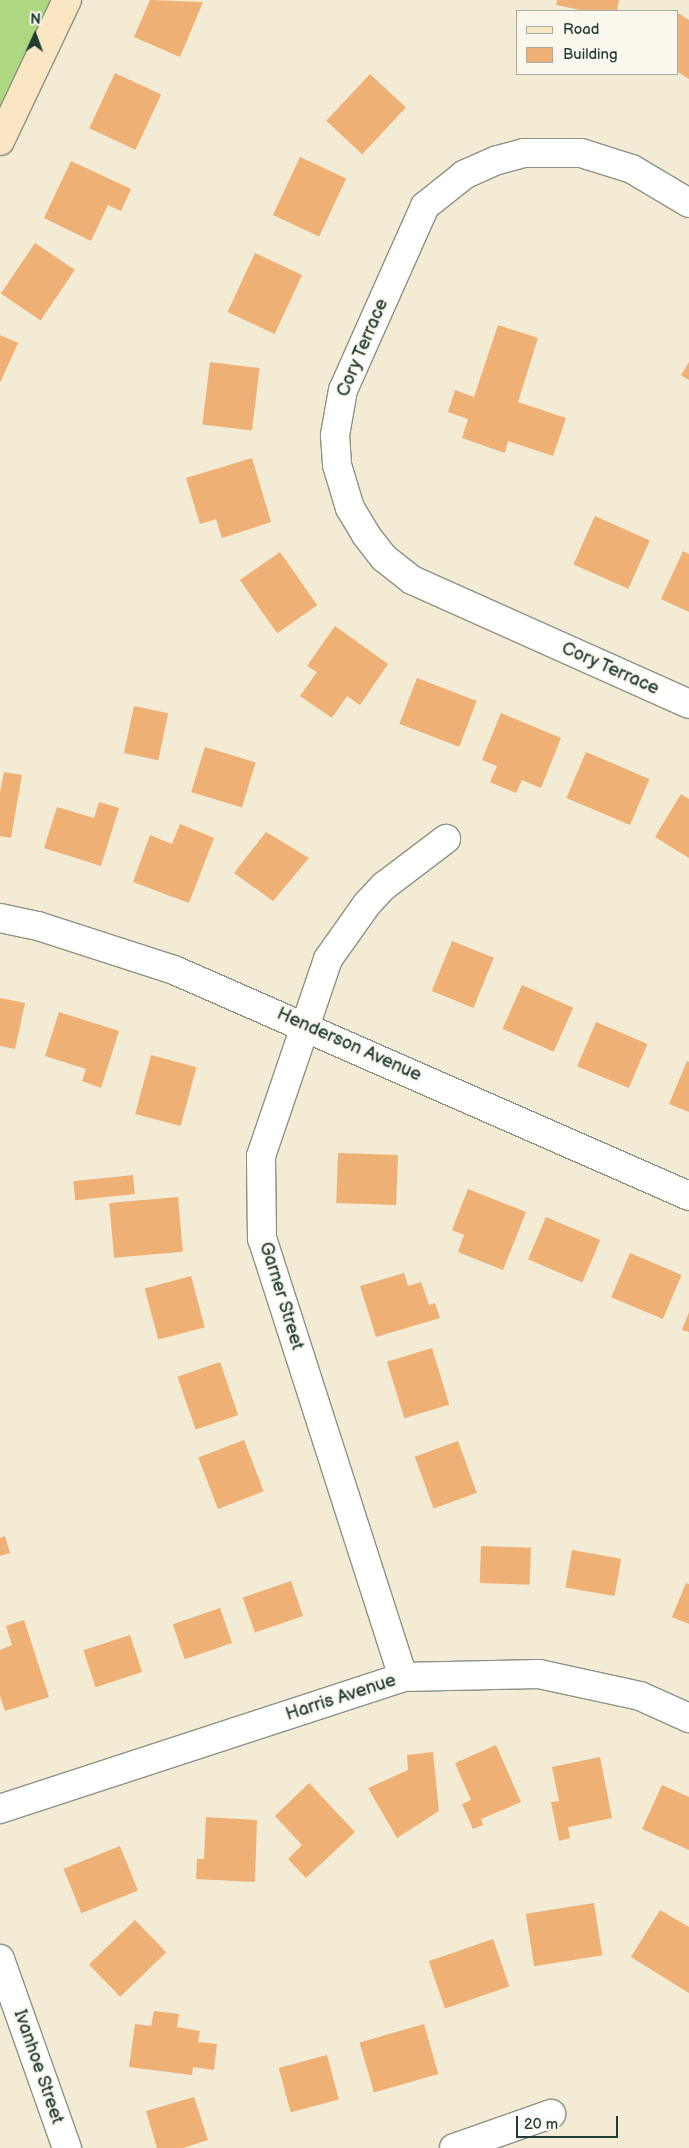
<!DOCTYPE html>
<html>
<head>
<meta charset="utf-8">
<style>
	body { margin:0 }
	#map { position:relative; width:689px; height:2148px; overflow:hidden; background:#f3ebd4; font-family:"Balsamiq Sans",sans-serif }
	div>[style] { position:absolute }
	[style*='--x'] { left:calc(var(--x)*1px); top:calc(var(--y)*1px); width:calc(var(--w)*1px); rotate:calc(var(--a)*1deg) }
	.green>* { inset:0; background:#aed782 }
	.building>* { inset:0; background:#efb076; transform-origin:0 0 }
	.roads { filter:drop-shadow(1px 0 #899484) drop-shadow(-1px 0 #899484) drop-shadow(0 1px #899484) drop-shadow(0 -1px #899484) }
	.street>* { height:28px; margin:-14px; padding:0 14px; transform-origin:14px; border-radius:14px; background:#fff }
	.secondary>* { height:28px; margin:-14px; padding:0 14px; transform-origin:14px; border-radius:14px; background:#fbe6c4 }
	span { translate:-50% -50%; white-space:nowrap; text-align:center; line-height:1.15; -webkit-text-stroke:4px #fbf7ec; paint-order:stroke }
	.street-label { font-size:18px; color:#1f3d34 }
	.legend { position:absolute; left:516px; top:10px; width:162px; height:65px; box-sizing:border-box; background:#fbf7ec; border:1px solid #a3ada2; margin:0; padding:6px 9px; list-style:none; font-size:15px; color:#1f3d34 }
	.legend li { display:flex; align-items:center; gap:10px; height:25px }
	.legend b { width:25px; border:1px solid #a3ada2 }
	.north { position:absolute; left:10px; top:10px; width:50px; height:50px; -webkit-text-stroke:4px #fbf7ec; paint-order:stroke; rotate:2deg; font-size:14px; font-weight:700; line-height:20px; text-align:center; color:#1f3d34 }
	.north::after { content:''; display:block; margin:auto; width:18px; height:22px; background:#1f3d34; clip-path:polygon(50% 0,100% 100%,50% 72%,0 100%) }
	.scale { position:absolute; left:516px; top:2116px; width:102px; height:22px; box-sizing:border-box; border:2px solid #1f3d34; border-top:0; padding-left:6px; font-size:15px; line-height:18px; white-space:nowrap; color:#1f3d34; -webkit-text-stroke:4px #fbf7ec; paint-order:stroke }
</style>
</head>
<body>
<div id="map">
	<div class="green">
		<i style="clip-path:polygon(0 0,52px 0,0 107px)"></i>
	</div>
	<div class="building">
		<i style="clip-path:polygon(150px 0,203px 2px,180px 57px,134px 37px)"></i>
		<i style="clip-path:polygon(557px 0,619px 0,617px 11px,585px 11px,556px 5px)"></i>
		<i style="clip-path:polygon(678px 13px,689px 20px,689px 79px,678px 72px)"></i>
		<i style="left:115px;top:73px;width:51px;height:61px;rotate:25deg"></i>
		<i style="left:370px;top:74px;width:49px;height:64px;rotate:43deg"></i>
		<i style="left:300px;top:157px;width:51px;height:64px;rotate:25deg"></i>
		<i style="clip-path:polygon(71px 161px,131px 189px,121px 211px,108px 205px,91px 241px,44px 218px)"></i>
		<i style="left:35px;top:243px;width:48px;height:61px;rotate:34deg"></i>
		<i style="left:255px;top:253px;width:52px;height:65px;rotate:25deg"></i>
		<i style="clip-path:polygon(498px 325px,538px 338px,518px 402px,566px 418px,553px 456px,508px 441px,505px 453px,462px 438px,468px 419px,448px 412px,455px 390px,474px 397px)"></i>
		<i style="clip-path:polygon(0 335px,18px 343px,0 383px)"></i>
		<i style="left:210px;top:362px;width:50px;height:63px;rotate:7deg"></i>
		<i style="clip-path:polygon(689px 362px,689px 380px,681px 375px)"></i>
		<i style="clip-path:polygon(252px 458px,271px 522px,222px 538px,216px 519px,200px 524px,186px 478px)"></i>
		<i style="left:595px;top:516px;width:60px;height:53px;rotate:24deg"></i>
		<i style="clip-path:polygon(683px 551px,689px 554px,689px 612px,661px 599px)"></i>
		<i style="left:280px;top:552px;width:65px;height:49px;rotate:55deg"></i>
		<i style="clip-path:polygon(335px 626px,388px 664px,360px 705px,347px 696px,332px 718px,300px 696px,317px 672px,307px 666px)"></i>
		<i style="left:417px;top:678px;width:64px;height:49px;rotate:21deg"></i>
		<i style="left:134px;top:706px;width:35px;height:48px;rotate:12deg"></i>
		<i style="clip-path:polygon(501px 713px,561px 738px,541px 788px,522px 780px,516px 793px,490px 782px,497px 766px,482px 760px)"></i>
		<i style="left:205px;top:747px;width:53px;height:47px;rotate:17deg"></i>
		<i style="left:586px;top:752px;width:69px;height:50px;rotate:23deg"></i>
		<i style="clip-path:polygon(4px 772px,22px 775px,11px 838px,0 836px,0 793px)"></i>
		<i style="clip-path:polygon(681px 794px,689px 799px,689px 858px,655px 837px)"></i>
		<i style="clip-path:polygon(99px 802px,119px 808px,101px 866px,44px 848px,57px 807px,94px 818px)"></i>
		<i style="clip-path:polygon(180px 824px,214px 838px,189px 903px,133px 882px,150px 835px,172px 844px)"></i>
		<i style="clip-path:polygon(266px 832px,309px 858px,273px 901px,234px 873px)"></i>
		<i style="left:452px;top:941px;width:45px;height:54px;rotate:22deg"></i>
		<i style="left:522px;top:985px;width:56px;height:48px;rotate:24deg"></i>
		<i style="clip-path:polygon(0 998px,25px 1003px,15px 1049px,0 1046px)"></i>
		<i style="clip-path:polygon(59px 1012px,119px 1031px,101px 1088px,82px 1081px,86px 1069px,45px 1056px)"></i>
		<i style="left:596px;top:1022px;width:56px;height:48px;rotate:23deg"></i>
		<i style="left:151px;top:1055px;width:47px;height:61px;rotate:15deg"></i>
		<i style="clip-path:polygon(687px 1061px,689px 1062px,689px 1112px,669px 1104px)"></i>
		<i style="left:338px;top:1153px;width:60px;height:50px;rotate:2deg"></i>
		<i style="left:133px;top:1175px;width:19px;height:60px;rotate:84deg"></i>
		<i style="clip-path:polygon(468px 1189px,526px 1212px,503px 1270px,458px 1252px,464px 1235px,452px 1230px)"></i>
		<i style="left:178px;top:1197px;width:55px;height:69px;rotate:85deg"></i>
		<i style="left:546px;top:1217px;width:59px;height:46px;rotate:23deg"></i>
		<i style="left:630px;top:1253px;width:56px;height:48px;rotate:23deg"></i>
		<i style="clip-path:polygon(404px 1273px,408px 1286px,421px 1282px,429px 1305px,435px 1303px,440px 1318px,376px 1337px,360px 1286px)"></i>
		<i style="left:191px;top:1276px;width:53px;height:48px;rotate:75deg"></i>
		<i style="clip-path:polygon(689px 1312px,689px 1332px,682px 1330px)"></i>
		<i style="left:432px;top:1348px;width:59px;height:47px;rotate:73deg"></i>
		<i style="left:220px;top:1362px;width:56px;height:45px;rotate:71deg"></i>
		<i style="left:244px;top:1440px;width:55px;height:49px;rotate:69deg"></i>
		<i style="left:458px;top:1441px;width:55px;height:46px;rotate:70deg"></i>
		<i style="clip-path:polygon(5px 1536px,10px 1553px,0 1556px,0 1538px)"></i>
		<i style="left:481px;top:1546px;width:50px;height:37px;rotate:2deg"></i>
		<i style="left:572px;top:1550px;width:50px;height:38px;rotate:10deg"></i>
		<i style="left:291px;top:1581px;width:37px;height:51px;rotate:71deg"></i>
		<i style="clip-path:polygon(686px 1583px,689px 1584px,689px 1624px,672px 1617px)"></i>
		<i style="left:220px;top:1608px;width:37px;height:50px;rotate:71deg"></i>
		<i style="clip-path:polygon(24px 1620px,49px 1697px,5px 1711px,0 1696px,0 1650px,12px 1645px,6px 1626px)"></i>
		<i style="left:130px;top:1635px;width:39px;height:49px;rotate:72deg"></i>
		<i style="clip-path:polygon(496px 1745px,521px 1802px,481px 1819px,483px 1825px,473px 1829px,462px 1804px,471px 1800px,455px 1763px)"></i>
		<i style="clip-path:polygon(433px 1752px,439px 1811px,397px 1838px,368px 1788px,408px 1770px,407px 1755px)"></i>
		<i style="clip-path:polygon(600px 1757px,612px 1818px,568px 1827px,570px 1838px,559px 1841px,551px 1802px,559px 1801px,552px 1767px)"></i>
		<i style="clip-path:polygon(309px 1783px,355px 1832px,306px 1878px,288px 1859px,302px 1845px,275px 1816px)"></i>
		<i style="clip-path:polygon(662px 1785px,689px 1797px,689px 1850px,642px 1829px)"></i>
		<i style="clip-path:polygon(206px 1817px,257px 1820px,255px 1882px,196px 1879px,197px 1859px,204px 1859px)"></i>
		<i style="left:120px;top:1846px;width:48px;height:61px;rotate:68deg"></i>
		<i style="left:594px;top:1903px;width:53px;height:69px;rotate:81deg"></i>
		<i style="clip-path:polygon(660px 1910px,689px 1927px,689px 1993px,631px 1957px)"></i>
		<i style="left:135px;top:1920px;width:45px;height:64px;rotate:46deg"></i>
		<i style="left:493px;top:1939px;width:50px;height:68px;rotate:71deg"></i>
		<i style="clip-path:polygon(154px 2011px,179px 2014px,177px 2027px,200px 2031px,198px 2042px,217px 2044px,214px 2070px,193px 2067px,192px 2075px,129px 2067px,135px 2024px,151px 2026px)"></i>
		<i style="left:424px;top:2024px;width:52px;height:67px;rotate:74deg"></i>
		<i style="left:327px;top:2055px;width:46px;height:50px;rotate:75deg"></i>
		<i style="clip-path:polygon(194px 2097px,208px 2140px,183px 2148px,157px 2148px,146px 2111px)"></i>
	</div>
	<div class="roads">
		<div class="street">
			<i style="--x:689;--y:203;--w:66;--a:-149.2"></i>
			<i style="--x:632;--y:169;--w:53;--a:-162.6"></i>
			<i style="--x:581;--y:153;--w:57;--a:180"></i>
			<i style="--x:524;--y:153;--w:28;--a:165"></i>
			<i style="--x:497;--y:160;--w:36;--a:156"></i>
			<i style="--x:464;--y:175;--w:50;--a:141.5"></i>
			<i style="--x:425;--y:206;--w:201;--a:114"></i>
			<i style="--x:343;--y:390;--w:46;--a:100.1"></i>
			<i style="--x:335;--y:435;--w:30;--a:86"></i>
			<i style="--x:337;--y:465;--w:45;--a:73.2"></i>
			<i style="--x:350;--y:508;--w:31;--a:59"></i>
			<i style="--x:366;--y:535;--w:29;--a:52"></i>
			<i style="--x:384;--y:558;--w:36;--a:38"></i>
			<i style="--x:412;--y:580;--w:303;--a:24.1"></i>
			<i style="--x:0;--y:918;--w:39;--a:12"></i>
			<i style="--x:38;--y:926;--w:143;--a:17.9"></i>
			<i style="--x:174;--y:970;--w:562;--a:23.69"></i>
			<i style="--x:403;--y:1677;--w:460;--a:-107.8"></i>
			<i style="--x:262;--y:1239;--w:83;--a:-90.7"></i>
			<i style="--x:261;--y:1156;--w:208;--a:-71.2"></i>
			<i style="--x:328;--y:959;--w:67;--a:-54.7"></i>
			<i style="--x:367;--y:904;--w:25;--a:-47"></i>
			<i style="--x:384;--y:886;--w:78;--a:-37.2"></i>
			<i style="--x:0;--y:1809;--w:424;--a:-18.1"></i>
			<i style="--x:403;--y:1677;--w:136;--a:-1.3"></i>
			<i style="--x:539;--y:1674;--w:103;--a:12.3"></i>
			<i style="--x:640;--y:1696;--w:54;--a:24.2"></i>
			<i style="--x:0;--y:1959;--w:201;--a:70.5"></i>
			<i style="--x:454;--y:2148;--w:103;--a:-19.3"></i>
		</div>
		<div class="secondary">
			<i style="--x:0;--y:141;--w:156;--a:-64.6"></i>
		</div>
	</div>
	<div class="street-label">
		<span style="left:363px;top:348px;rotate:-67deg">Cory Terrace</span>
		<span style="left:610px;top:669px;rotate:24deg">Cory Terrace</span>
		<span style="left:349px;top:1045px;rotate:24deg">Henderson Avenue</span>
		<span style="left:281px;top:1296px;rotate:73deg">Garner Street</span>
		<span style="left:341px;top:1698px;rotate:-18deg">Harris Avenue</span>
		<span style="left:38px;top:2067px;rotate:71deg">Ivanhoe Street</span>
	</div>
	<ul class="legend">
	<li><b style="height:6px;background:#fbe6c4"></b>Road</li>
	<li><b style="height:14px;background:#efb076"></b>Building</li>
	</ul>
	<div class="north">N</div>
	<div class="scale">20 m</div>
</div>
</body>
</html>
